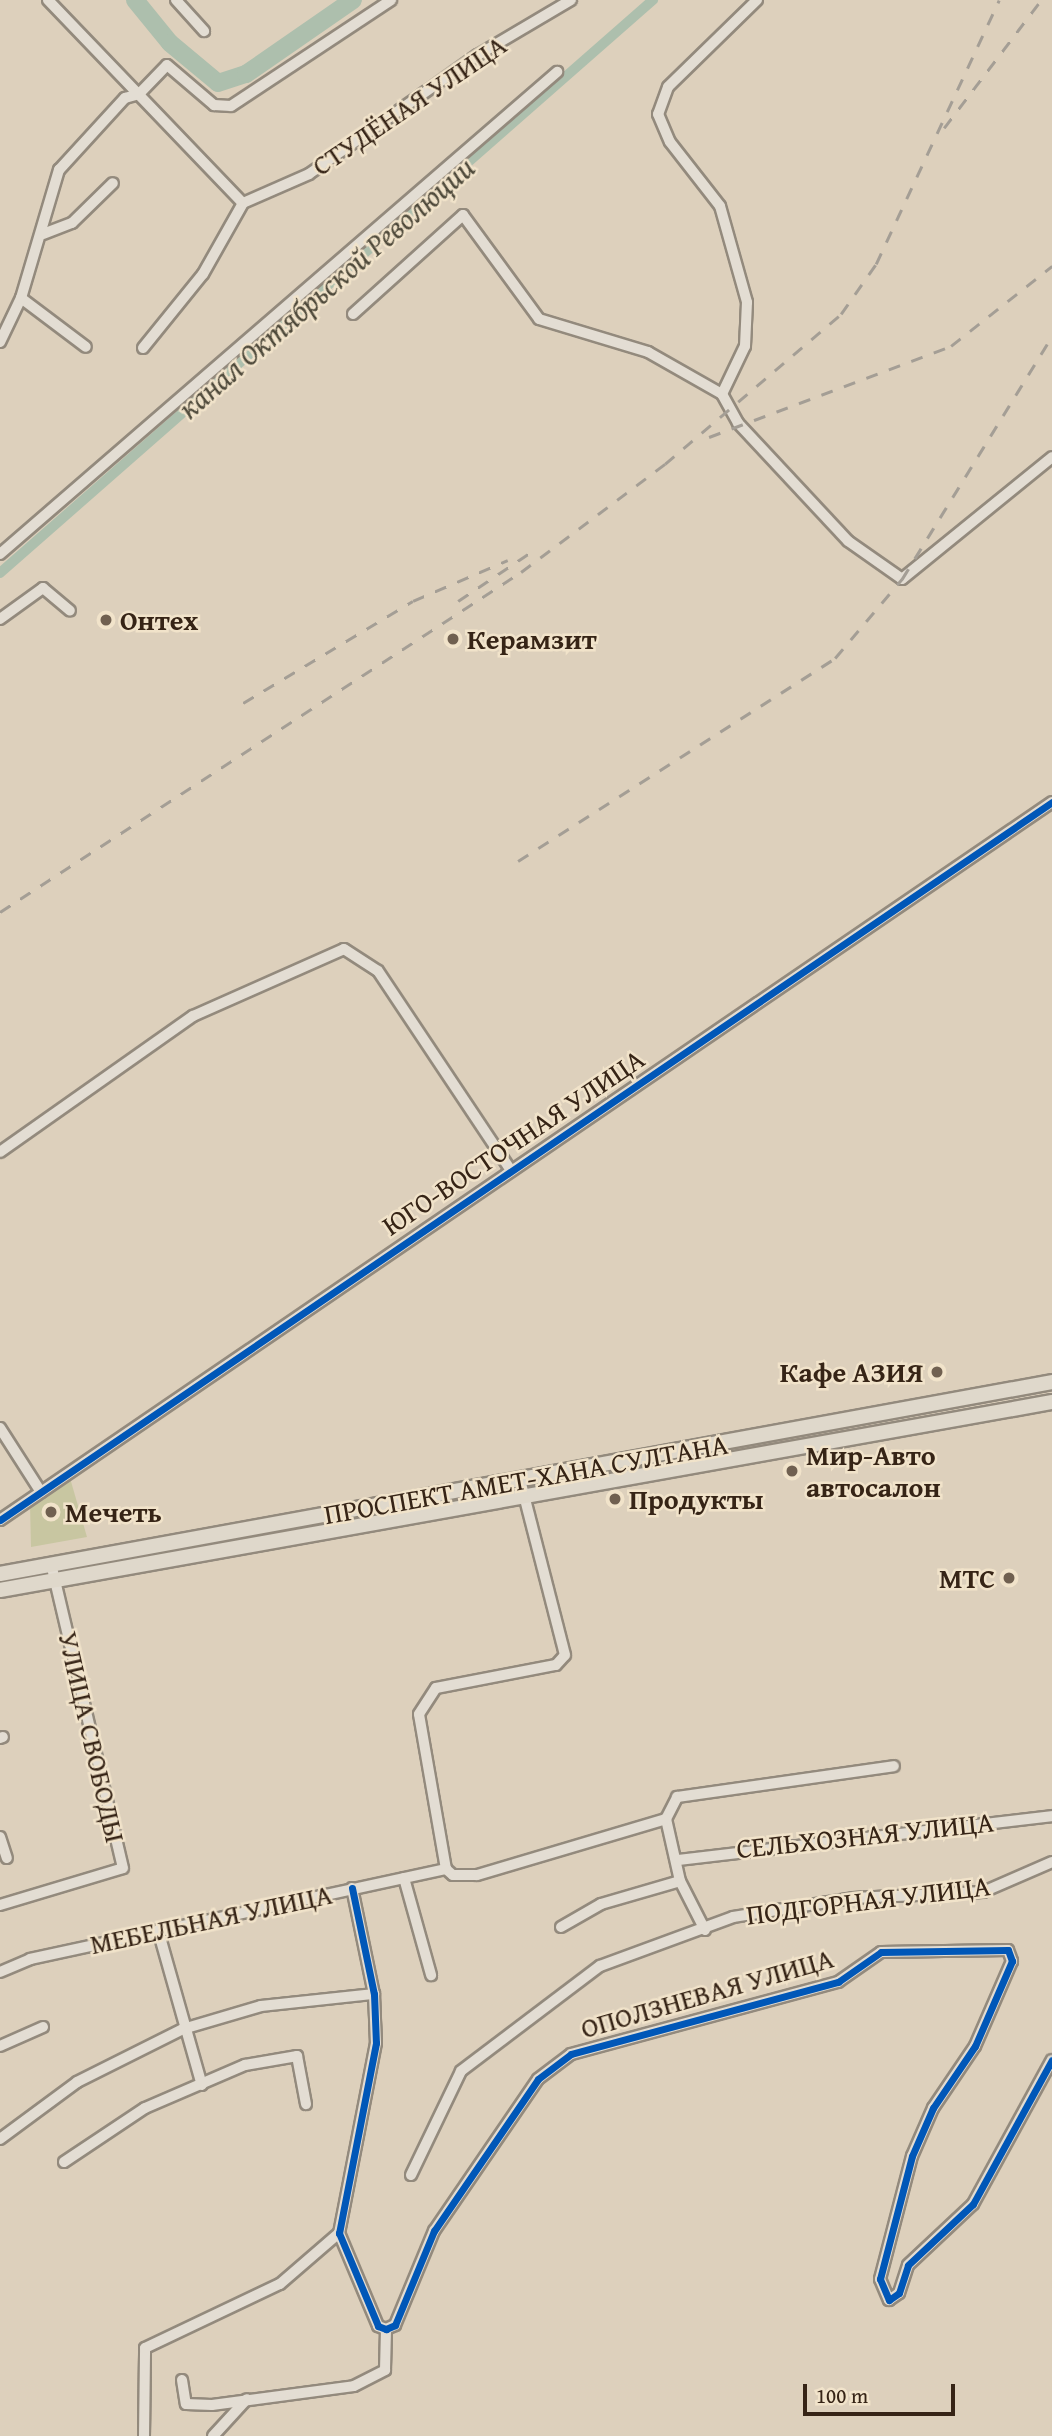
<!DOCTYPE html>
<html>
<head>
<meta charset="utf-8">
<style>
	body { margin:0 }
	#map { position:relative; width:1052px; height:2436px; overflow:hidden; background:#ddd0bc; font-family:"Gentium Book Plus",serif }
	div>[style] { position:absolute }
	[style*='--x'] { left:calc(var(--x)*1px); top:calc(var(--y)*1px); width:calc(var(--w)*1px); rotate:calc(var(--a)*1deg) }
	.green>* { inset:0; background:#c8c6a1 }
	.canal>* { height:10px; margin:-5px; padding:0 5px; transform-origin:5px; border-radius:5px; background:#adbfad }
	.river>* { height:18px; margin:-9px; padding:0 9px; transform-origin:9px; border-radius:9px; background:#adbfad }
	.roads { filter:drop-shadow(2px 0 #938a7d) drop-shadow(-2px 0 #938a7d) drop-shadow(0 2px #938a7d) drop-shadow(0 -2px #938a7d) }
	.street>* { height:10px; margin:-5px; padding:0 5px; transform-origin:5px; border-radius:5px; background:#e3ddd3 }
	.primary>* { height:14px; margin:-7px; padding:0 7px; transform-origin:7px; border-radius:7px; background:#dfd8cb }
	.rail>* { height:2.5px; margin-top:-1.25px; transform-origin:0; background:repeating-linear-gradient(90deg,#a49e95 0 12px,transparent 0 24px) }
	.cycleway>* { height:7px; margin:-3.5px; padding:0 3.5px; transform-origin:3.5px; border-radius:3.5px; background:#0057b8 }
	.dots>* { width:19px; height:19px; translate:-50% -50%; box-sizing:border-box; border:4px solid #f1e3ca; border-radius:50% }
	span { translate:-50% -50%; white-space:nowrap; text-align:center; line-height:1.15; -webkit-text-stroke:5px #f1e3ca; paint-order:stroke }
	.street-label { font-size:28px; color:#362416 }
	.poi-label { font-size:28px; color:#362416; font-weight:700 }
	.left { translate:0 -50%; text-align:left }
	.right { translate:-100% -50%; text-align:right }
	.water-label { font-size:30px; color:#4e493a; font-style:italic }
	.scale { position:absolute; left:803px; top:2384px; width:152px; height:32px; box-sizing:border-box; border:4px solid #362416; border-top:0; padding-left:9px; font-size:21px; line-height:24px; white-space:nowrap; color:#362416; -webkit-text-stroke:5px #f1e3ca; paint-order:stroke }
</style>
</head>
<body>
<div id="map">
	<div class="green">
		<i style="clip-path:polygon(70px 1478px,87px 1537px,31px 1547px,30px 1504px)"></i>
	</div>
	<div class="canal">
		<i style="--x:0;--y:573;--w:869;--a:-41.27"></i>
	</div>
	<div class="river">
		<i style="--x:135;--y:0;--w:55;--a:50.9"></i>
		<i style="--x:170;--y:43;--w:62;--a:39.8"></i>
		<i style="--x:218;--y:83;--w:29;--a:-18"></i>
		<i style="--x:246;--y:74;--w:130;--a:-34.7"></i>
	</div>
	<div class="roads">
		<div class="street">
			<i style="--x:48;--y:0;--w:281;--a:46.2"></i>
			<i style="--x:176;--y:0;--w:42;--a:47.9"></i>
			<i style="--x:757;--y:0;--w:124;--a:135.7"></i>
			<i style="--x:668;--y:87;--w:29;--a:110"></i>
			<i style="--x:658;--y:114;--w:30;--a:67"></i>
			<i style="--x:670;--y:142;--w:81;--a:52"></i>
			<i style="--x:720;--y:206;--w:100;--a:74.3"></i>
			<i style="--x:747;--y:302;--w:44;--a:92.6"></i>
			<i style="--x:745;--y:346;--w:53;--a:115.6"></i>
			<i style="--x:722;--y:394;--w:33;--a:61"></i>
			<i style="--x:738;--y:423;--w:161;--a:47"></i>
			<i style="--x:848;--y:541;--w:66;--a:35.1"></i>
			<i style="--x:902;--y:579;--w:193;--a:-39.1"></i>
			<i style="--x:43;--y:234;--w:31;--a:-21"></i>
			<i style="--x:72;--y:223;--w:57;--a:-44.3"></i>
			<i style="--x:21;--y:298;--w:81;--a:37"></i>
			<i style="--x:353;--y:314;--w:148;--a:-42"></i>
			<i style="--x:463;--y:215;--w:129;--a:53.8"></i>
			<i style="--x:539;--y:319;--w:114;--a:16.8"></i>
			<i style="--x:648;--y:352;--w:85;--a:29.6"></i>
			<i style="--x:0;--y:342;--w:49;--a:-64.5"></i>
			<i style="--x:21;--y:298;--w:134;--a:-73.5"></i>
			<i style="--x:59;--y:170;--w:98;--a:-47.5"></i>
			<i style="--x:125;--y:98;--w:15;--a:-16"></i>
			<i style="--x:139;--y:94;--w:40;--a:-46"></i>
			<i style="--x:167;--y:65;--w:62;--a:40.4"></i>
			<i style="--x:214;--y:105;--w:17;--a:3"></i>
			<i style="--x:231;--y:106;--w:192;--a:-33.5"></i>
			<i style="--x:143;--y:348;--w:95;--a:-51"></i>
			<i style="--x:203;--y:274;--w:81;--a:-60.6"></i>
			<i style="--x:243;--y:203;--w:72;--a:-23.7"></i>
			<i style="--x:309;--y:174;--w:207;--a:-35.2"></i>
			<i style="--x:478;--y:55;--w:108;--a:-30.6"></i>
			<i style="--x:0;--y:554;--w:737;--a:-40.87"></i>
			<i style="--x:0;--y:619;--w:53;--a:-35.8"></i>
			<i style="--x:43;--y:588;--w:35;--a:40"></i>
			<i style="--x:0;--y:1152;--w:236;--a:-35.2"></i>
			<i style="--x:193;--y:1016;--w:165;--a:-23.9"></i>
			<i style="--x:344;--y:949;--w:40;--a:32.9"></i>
			<i style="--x:378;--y:971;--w:238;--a:56.3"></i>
			<i style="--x:0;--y:1428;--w:76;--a:57.4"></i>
			<i style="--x:0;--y:1520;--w:1274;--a:-34.31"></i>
			<i style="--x:0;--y:1738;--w:3;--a:-18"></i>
			<i style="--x:0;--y:1837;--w:22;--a:72"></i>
			<i style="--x:679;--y:1860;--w:376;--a:-6.7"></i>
			<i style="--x:446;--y:1869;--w:157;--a:-99.9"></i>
			<i style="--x:419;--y:1714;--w:31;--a:-57"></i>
			<i style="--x:436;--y:1688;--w:122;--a:-10.9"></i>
			<i style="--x:556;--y:1665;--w:13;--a:-48"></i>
			<i style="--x:565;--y:1655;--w:181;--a:-104.4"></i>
			<i style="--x:404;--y:1878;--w:101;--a:74.4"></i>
			<i style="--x:352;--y:1888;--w:108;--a:78.3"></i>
			<i style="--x:374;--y:1994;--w:49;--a:87.7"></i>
			<i style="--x:376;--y:2043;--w:194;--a:101"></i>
			<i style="--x:339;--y:2233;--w:101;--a:67.2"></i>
			<i style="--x:378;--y:2326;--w:9;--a:21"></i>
			<i style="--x:386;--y:2329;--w:10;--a:-24"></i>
			<i style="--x:395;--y:2325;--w:102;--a:-67.5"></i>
			<i style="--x:434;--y:2231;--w:184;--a:-55.6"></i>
			<i style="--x:538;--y:2079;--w:41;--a:-37.1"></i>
			<i style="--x:571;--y:2054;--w:277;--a:-15.1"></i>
			<i style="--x:838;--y:1982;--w:52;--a:-34.9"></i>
			<i style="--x:881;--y:1952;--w:127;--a:-0.9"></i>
			<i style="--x:1008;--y:1950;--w:12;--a:70"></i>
			<i style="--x:1012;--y:1961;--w:93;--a:113.5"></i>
			<i style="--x:975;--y:2046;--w:75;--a:124.1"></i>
			<i style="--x:933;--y:2108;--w:52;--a:113.6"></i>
			<i style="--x:912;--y:2156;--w:127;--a:104.6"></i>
			<i style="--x:880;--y:2279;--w:23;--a:67"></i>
			<i style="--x:889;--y:2300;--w:12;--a:-35"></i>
			<i style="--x:899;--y:2293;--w:29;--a:-72"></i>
			<i style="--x:908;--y:2265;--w:89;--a:-43.2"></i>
			<i style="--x:973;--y:2204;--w:164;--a:-61.3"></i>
			<i style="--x:0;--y:1905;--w:128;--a:-16.7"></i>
			<i style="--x:123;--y:1868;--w:313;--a:-103.3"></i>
			<i style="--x:561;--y:1927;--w:46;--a:-29.9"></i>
			<i style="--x:601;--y:1904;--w:82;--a:-16.2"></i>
			<i style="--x:158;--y:1930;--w:161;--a:74.2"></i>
			<i style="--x:705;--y:1930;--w:55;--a:-117"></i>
			<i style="--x:680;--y:1881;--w:64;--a:-102.7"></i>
			<i style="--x:666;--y:1819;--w:25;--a:-63"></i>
			<i style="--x:677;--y:1797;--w:219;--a:-8.1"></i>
			<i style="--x:0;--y:1972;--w:33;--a:-23"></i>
			<i style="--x:30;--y:1959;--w:426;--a:-12.2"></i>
			<i style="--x:446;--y:1869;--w:9;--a:41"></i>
			<i style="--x:453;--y:1875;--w:24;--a:0"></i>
			<i style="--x:477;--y:1875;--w:197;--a:-16.5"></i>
			<i style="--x:0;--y:2046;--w:47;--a:-23.8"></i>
			<i style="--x:0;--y:2139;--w:96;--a:-36.5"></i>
			<i style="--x:77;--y:2082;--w:119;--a:-26.6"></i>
			<i style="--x:183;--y:2029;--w:81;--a:-16.4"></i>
			<i style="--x:261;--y:2006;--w:114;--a:-6.1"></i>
			<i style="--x:64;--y:2162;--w:97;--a:-33.7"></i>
			<i style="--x:145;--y:2108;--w:109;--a:-23.3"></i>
			<i style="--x:245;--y:2065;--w:53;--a:-9.8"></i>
			<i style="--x:297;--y:2056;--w:49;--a:79.4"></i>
			<i style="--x:411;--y:2175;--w:115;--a:-64.3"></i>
			<i style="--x:461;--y:2071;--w:174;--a:-37.1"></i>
			<i style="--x:600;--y:1966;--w:142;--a:-20.2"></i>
			<i style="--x:733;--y:1917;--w:121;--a:-9"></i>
			<i style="--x:853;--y:1898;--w:130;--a:-2.6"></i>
			<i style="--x:983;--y:1892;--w:75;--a:-23.5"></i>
			<i style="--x:182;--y:2380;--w:24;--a:81"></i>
			<i style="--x:186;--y:2404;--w:26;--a:2"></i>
			<i style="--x:212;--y:2405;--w:143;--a:-7.6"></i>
			<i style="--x:354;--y:2386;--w:35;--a:-27"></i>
			<i style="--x:385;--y:2370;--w:41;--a:-88.6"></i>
			<i style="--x:144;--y:2436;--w:88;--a:-89.3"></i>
			<i style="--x:145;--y:2348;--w:149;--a:-25.4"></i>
			<i style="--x:280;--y:2284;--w:78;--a:-40.8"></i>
			<i style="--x:213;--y:2436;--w:50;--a:-47.4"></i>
		</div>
		<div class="primary">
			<i style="--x:0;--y:1574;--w:1069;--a:-10.34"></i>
			<i style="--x:0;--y:1590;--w:1069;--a:-10.13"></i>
		</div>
	</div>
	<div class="rail">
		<i style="--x:944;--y:128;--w:156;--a:-52.8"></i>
		<i style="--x:709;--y:437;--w:259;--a:-20.6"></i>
		<i style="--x:951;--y:346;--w:129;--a:-38.4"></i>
		<i style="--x:458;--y:601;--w:92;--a:-33.9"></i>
		<i style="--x:243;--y:703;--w:198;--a:-31"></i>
		<i style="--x:413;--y:601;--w:103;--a:-23.3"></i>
		<i style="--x:518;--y:861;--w:376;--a:-32.6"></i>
		<i style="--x:835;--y:658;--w:104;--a:-49.7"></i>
		<i style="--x:902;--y:579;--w:286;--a:-58.3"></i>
		<i style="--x:0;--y:912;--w:622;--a:-33.13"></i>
		<i style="--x:521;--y:572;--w:180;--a:-36.9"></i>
		<i style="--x:665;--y:464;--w:231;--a:-40.4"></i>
		<i style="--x:841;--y:314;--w:61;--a:-55"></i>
		<i style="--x:876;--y:264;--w:291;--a:-65"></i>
	</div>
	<div class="cycleway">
		<i style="--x:0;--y:1520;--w:1274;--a:-34.31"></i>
		<i style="--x:352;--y:1888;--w:108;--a:78.3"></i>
		<i style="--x:374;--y:1994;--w:49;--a:87.7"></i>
		<i style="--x:376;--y:2043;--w:194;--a:101"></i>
		<i style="--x:339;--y:2233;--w:101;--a:67.2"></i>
		<i style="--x:378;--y:2326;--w:9;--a:21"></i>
		<i style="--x:386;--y:2329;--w:10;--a:-24"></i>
		<i style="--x:395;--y:2325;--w:102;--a:-67.5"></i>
		<i style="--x:434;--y:2231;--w:184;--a:-55.6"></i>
		<i style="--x:538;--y:2079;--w:41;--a:-37.1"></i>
		<i style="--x:571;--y:2054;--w:277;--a:-15.1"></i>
		<i style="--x:838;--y:1982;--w:52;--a:-34.9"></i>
		<i style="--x:881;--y:1952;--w:127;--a:-0.9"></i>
		<i style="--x:1008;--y:1950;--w:12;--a:70"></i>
		<i style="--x:1012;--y:1961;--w:93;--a:113.5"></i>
		<i style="--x:975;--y:2046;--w:75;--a:124.1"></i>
		<i style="--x:933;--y:2108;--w:52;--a:113.6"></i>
		<i style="--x:912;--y:2156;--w:127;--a:104.6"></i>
		<i style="--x:880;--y:2279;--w:23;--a:67"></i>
		<i style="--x:889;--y:2300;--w:12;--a:-35"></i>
		<i style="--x:899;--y:2293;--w:29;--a:-72"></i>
		<i style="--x:908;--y:2265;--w:89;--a:-43.2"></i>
		<i style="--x:973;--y:2204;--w:164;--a:-61.3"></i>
	</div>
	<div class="dots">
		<i style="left:106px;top:620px;background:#706050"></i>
		<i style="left:453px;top:639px;background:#706050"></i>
		<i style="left:937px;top:1372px;background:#706050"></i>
		<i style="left:792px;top:1471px;background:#706050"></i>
		<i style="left:615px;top:1499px;background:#706050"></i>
		<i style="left:51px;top:1512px;background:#706050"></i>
		<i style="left:1009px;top:1578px;background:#706050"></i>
	</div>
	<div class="street-label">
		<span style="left:409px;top:105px;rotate:-34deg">СТУДЁНАЯ УЛИЦА</span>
		<span style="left:513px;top:1142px;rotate:-34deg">ЮГО-ВОСТОЧНАЯ УЛИЦА</span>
		<span style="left:526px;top:1479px;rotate:-10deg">ПРОСПЕКТ АМЕТ-ХАНА СУЛТАНА</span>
		<span style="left:92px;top:1737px;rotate:77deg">УЛИЦА СВОБОДЫ</span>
		<span style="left:865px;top:1835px;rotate:-6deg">СЕЛЬХОЗНАЯ УЛИЦА</span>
		<span style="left:868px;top:1900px;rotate:-7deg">ПОДГОРНАЯ УЛИЦА</span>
		<span style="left:211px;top:1919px;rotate:-12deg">МЕБЕЛЬНАЯ УЛИЦА</span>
		<span style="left:707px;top:1993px;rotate:-16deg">ОПОЛЗНЕВАЯ УЛИЦА</span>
	</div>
	<div class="poi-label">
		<span class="left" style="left:120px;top:620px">Онтех</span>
		<span class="left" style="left:467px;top:639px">Керамзит</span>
		<span class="right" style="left:923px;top:1372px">Кафе АЗИЯ</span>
		<span class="left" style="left:806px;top:1471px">Мир-Авто<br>автосалон</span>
		<span class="left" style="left:629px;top:1499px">Продукты</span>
		<span class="left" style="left:65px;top:1512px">Мечеть</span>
		<span class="right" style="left:995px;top:1578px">МТС</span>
	</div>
	<div class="water-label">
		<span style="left:326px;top:287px;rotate:-41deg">канал Октябрьской Революции</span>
	</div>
	<div class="scale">100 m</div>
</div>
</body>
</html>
